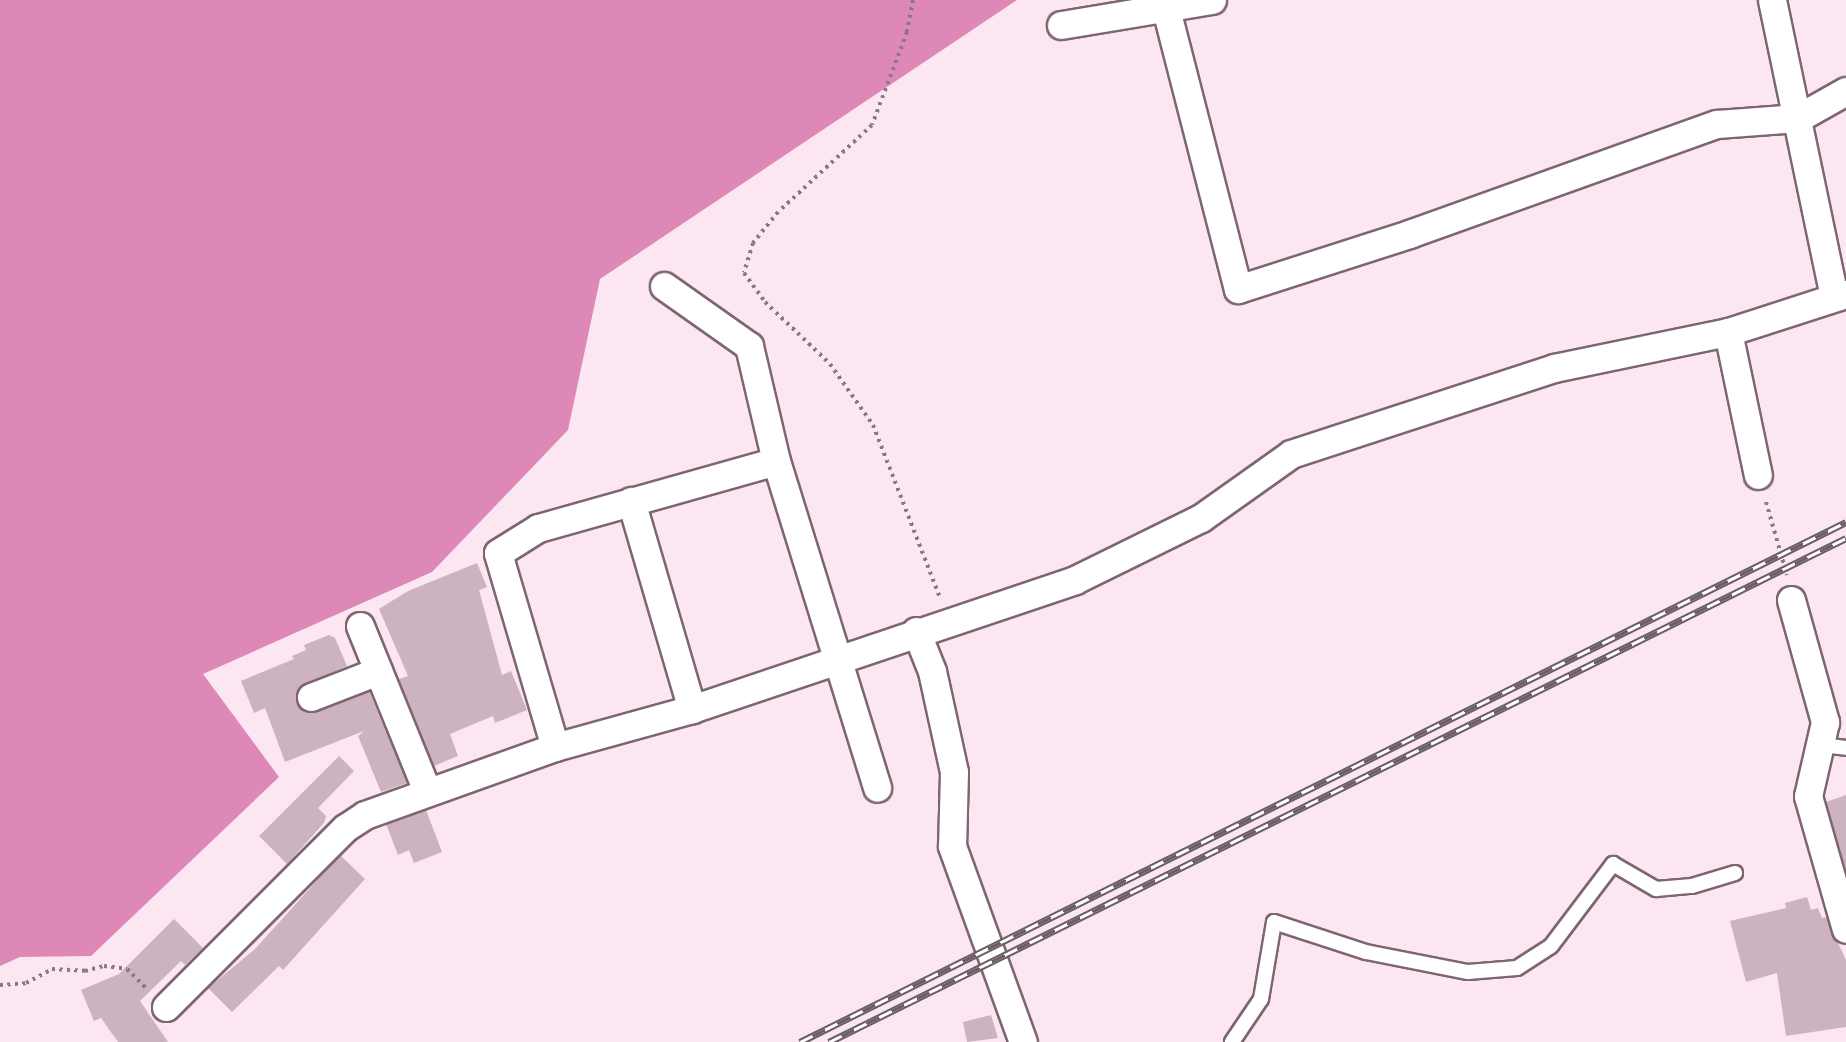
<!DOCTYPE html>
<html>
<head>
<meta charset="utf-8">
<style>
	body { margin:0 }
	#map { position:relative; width:1846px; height:1042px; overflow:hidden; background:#fce6f1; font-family:Commissioner,sans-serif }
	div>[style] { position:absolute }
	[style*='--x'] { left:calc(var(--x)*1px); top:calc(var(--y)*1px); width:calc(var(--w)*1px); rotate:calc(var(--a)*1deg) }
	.forest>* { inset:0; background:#de88b8 }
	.building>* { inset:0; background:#cdb3c0 }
	.path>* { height:4px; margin-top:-2px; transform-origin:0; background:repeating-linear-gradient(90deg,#897a82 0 3px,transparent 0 7.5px) }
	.roads { filter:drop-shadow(2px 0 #7d6571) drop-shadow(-2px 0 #7d6571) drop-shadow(0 2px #7d6571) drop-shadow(0 -2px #7d6571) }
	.lane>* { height:14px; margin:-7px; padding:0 7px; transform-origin:7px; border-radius:7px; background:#fff }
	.street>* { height:27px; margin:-13.5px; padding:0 13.5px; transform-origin:13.5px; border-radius:13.5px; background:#fff }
	.rail>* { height:7px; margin-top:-3.5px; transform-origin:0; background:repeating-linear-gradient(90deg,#fff 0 14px,#6a5d64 0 28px); box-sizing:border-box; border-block:2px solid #6a5d64 }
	span { translate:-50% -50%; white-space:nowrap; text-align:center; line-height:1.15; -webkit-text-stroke:4.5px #fff; paint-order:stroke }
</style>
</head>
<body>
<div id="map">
	<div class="forest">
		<i style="clip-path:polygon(0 0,1017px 0,600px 279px,568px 430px,432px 572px,203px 674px,279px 777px,91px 956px,20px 957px,0 966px)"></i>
	</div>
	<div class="building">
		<i style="clip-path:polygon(477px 563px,487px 587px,479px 590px,502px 675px,511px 671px,527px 710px,495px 723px,493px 716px,450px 734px,458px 756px,434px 766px,399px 679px,408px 676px,379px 609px,408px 591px)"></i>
		<i style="clip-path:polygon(329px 635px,335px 638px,347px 666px,299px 687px,297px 703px,308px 712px,316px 712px,369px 691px,407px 783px,381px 792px,358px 736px,364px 731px,285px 762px,265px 708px,254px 713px,241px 681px,294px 659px,292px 656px,306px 650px,304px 645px)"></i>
		<i style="clip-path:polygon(339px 756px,354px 771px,318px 808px,326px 816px,324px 823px,287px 864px,259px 836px)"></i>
		<i style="clip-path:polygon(1846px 795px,1846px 872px,1826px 802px)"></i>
		<i style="clip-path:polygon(426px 810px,442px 852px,414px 863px,409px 850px,398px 855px,386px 824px)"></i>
		<i style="clip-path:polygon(340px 855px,365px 879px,283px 970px,279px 966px,232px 1012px,208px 988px,255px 949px)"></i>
		<i style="clip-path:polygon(1807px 897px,1811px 910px,1818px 908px,1822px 918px,1826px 917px,1846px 960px,1846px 1027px,1786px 1036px,1777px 973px,1746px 982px,1730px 921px,1786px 908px,1785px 903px)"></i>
		<i style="clip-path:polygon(174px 919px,203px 948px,185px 965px,181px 961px,140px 1001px,168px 1042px,118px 1042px,101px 1018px,94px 1021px,81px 990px,119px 974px)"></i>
		<i style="clip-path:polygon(991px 1015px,998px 1038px,967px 1042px,963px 1022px)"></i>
	</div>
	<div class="path">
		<i style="--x:913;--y:0;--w:33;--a:101"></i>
		<i style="--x:907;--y:32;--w:99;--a:110.6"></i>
		<i style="--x:872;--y:125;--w:128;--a:137.2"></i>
		<i style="--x:778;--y:212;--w:40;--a:129"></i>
		<i style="--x:753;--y:243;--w:31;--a:107"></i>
		<i style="--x:744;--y:273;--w:36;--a:54"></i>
		<i style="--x:765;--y:302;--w:90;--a:43.6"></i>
		<i style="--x:830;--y:364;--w:75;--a:54.8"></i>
		<i style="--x:873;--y:425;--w:186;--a:68.8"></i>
		<i style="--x:1766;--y:502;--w:76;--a:74"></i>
		<i style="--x:0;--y:985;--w:26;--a:-4"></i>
		<i style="--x:26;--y:983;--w:30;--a:-28"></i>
		<i style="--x:52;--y:969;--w:33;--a:3"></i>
		<i style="--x:85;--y:971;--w:20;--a:-15"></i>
		<i style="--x:104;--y:966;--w:23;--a:7"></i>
		<i style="--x:127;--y:969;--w:27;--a:45"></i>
	</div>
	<div class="roads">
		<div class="lane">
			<i style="--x:1822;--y:745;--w:24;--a:7"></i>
			<i style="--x:1232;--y:1042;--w:52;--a:-56"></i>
			<i style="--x:1261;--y:999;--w:78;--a:-80.4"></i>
			<i style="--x:1274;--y:922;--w:97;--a:18.1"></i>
			<i style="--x:1366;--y:952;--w:104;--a:11.1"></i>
			<i style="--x:1468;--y:972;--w:49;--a:-4.7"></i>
			<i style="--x:1517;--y:968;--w:40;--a:-32.9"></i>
			<i style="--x:1551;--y:946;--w:103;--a:-52.9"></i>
			<i style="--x:1613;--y:864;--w:50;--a:30.2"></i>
			<i style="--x:1656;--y:889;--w:36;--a:-5"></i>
			<i style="--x:1692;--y:886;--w:45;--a:-16.8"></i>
		</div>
		<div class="street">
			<i style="--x:1772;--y:0;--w:302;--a:78.2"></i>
			<i style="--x:1166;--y:9;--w:289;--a:75.6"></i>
			<i style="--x:1238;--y:289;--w:180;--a:-17.8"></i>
			<i style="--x:1409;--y:234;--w:327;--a:-19.7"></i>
			<i style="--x:1717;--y:124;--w:81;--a:-4.2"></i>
			<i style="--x:1798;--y:118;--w:55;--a:-29.4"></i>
			<i style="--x:1061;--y:25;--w:153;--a:-9.4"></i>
			<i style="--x:664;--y:286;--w:104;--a:35.2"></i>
			<i style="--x:749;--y:346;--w:118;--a:76.8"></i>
			<i style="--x:776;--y:461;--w:342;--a:72.8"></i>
			<i style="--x:1728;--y:332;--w:146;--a:78.2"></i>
			<i style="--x:631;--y:501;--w:217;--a:73.7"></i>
			<i style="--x:1791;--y:600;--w:127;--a:74.4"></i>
			<i style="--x:1825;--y:722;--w:76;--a:102.9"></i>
			<i style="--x:1808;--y:796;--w:138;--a:74.1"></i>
			<i style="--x:360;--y:626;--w:178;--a:67.9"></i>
			<i style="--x:916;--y:631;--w:43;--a:68.2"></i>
			<i style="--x:932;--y:671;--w:103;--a:77.7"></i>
			<i style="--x:954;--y:772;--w:74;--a:91.5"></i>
			<i style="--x:952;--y:846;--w:208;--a:70.1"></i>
			<i style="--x:311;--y:697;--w:72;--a:-21.2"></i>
			<i style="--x:555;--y:747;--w:202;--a:-106.4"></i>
			<i style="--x:498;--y:553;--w:47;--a:-32"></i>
			<i style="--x:538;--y:528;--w:247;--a:-15.7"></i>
			<i style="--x:166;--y:1007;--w:253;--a:-45"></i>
			<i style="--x:345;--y:828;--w:24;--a:-33"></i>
			<i style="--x:365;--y:815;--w:202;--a:-19.7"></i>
			<i style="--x:555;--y:747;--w:142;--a:-15.5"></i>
			<i style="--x:692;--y:709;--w:404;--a:-18.6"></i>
			<i style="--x:1075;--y:580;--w:140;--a:-26.2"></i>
			<i style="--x:1201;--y:518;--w:110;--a:-35.4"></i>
			<i style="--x:1291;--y:454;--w:277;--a:-18.1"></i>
			<i style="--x:1554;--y:368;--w:178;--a:-11.7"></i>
			<i style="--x:1728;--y:332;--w:124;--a:-17.9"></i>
		</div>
	</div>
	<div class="rail">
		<i style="--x:800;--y:1042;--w:1168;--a:-26.43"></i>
		<i style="--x:829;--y:1042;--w:1135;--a:-26.36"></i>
	</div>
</div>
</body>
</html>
